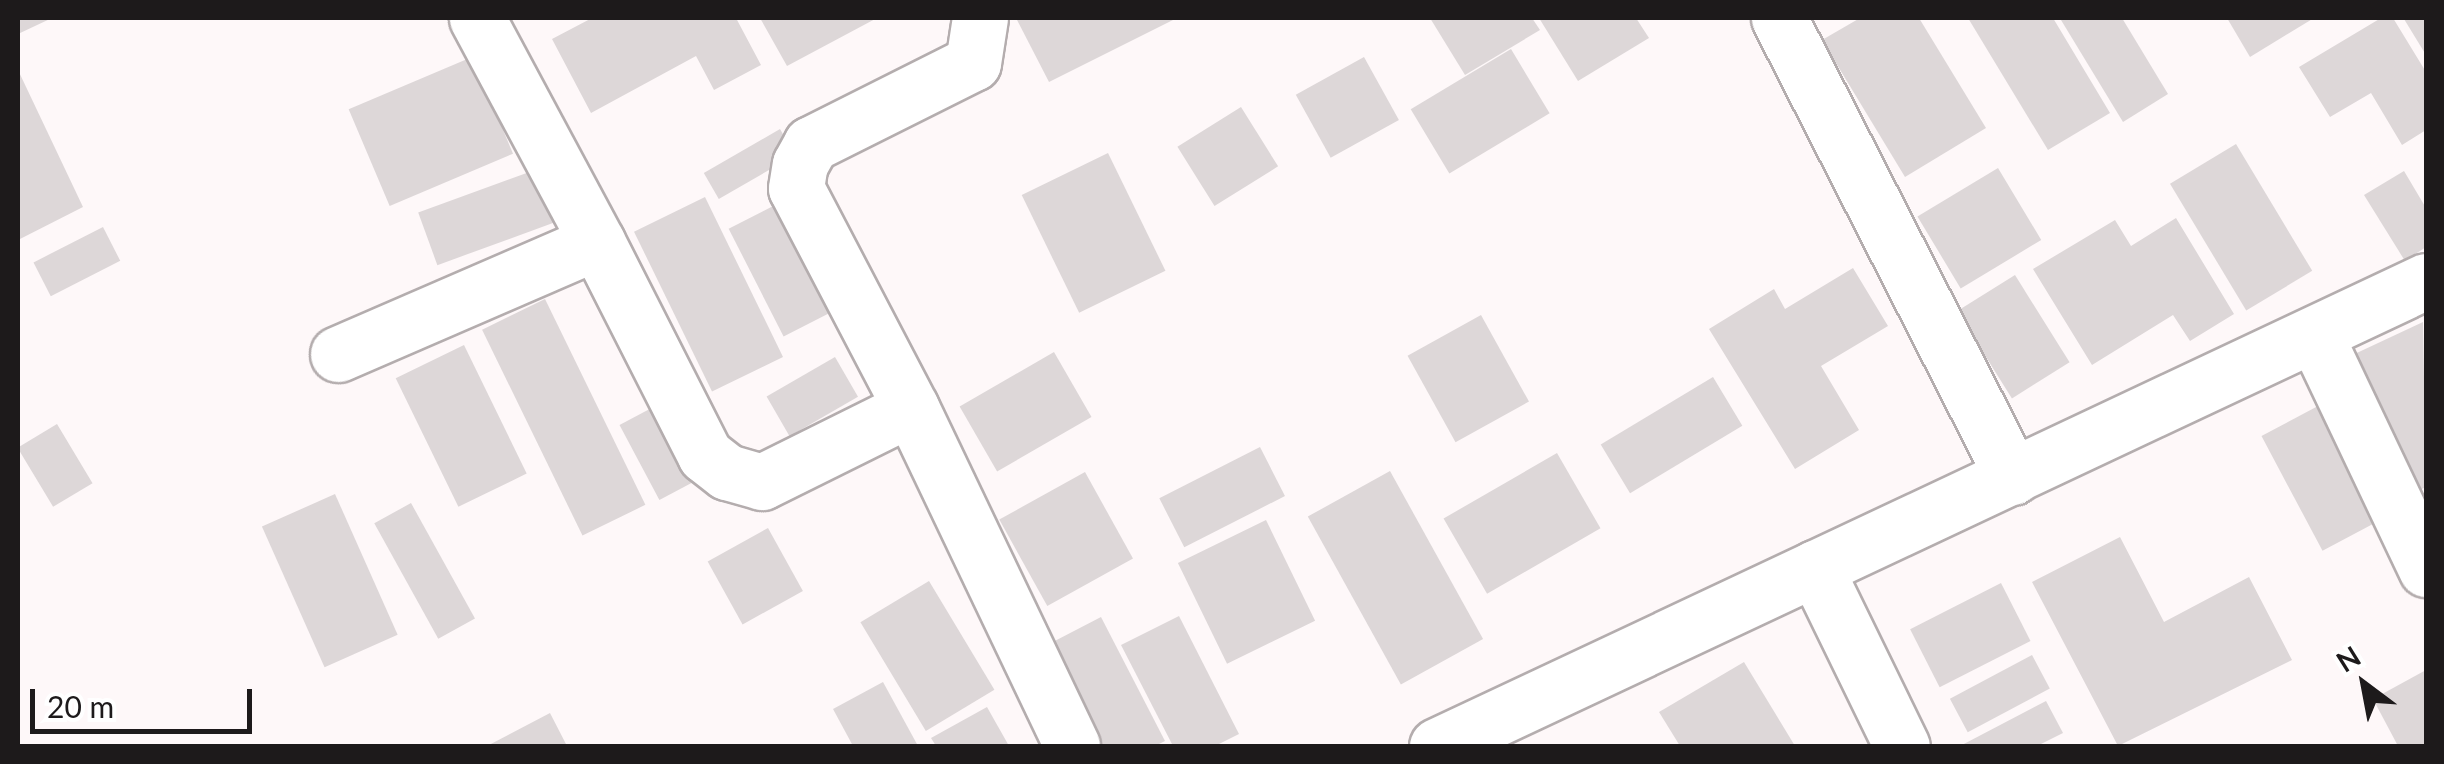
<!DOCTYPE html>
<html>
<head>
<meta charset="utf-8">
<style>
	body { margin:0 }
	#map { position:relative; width:2444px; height:764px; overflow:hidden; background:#fef8f9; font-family:Lato,sans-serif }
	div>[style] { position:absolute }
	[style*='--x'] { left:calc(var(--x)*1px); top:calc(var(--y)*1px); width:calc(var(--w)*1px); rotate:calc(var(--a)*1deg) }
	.building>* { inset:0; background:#ddd7d8; transform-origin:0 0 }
	.roads { filter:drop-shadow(2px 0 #b4adae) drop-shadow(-2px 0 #b4adae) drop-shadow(0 2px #b4adae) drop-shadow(0 -2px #b4adae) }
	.street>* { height:55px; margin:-27.5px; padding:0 27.5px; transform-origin:27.5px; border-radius:27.5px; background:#fff }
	span { translate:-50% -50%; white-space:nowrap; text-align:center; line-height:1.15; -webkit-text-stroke:9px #fff; paint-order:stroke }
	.frame { position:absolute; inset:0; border:20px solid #1d1a1b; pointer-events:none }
	.north { position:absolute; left:2314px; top:634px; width:100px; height:100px; -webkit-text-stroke:8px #fff; paint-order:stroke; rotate:328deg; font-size:28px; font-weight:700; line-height:40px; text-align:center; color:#1d1a1b }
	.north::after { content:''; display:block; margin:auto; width:35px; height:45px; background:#1d1a1b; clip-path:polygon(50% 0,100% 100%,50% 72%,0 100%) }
	.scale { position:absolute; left:30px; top:689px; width:222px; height:45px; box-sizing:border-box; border:5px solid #1d1a1b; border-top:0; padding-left:12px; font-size:30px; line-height:35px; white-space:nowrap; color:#1d1a1b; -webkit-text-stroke:8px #fff; paint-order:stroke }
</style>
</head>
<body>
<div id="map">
	<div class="building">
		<i style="clip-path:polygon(18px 18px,52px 18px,18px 34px)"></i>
		<i style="clip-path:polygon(592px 18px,736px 18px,761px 65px,714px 90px,696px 56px,591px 113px,552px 39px)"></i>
		<i style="clip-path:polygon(760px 18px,877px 18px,787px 66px)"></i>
		<i style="clip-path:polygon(1016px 18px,1177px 18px,1049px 82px)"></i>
		<i style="clip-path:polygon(1430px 18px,1532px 18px,1540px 30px,1465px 75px)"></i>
		<i style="clip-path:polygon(1539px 18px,1636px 18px,1649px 38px,1578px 81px)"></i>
		<i style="clip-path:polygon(1860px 18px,1919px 18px,1986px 128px,1905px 177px,1822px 40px)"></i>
		<i style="clip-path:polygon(1968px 18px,2053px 18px,2110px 113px,2048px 150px)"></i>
		<i style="clip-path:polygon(2122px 18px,2168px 94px,2123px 122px,2061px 20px)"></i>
		<i style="clip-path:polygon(2227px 18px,2314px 18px,2250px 57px)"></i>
		<i style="clip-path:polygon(2381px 18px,2393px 18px,2426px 72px,2426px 130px,2402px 145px,2371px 93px,2330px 117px,2299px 67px)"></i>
		<i style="clip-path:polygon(2407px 18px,2426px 18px,2426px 55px,2404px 19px)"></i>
		<i style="left:1511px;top:49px;width:75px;height:117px;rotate:59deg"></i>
		<i style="left:472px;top:57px;width:105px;height:134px;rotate:67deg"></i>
		<i style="left:1364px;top:57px;width:72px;height:78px;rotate:61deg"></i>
		<i style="clip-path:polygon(18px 70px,83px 207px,18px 240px)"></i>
		<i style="left:1241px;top:107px;width:70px;height:75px;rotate:58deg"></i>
		<i style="left:780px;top:129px;width:30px;height:88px;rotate:60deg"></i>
		<i style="left:2236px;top:144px;width:148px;height:77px;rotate:59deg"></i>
		<i style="left:1108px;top:153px;width:131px;height:96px;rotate:64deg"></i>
		<i style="left:546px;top:166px;width:56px;height:136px;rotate:70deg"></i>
		<i style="left:1998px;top:168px;width:84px;height:94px;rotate:59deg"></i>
		<i style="clip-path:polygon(2404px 171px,2426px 208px,2426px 247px,2405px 261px,2364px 195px)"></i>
		<i style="left:705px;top:197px;width:178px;height:79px;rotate:64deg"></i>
		<i style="left:783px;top:201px;width:121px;height:61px;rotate:63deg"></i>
		<i style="clip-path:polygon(2176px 218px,2234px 314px,2190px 341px,2173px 315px,2092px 365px,2033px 269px,2115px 220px,2131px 246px)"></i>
		<i style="left:103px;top:227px;width:38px;height:78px;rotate:63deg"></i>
		<i style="clip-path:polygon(1853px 268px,1888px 326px,1821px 366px,1859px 430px,1795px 469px,1709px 329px,1774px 289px,1785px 309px)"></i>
		<i style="left:2015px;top:275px;width:103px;height:68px;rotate:58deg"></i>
		<i style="left:545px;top:299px;width:229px;height:70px;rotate:64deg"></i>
		<i style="left:1481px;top:315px;width:99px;height:84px;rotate:61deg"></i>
		<i style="clip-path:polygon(2423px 322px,2426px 487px,2409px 495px,2346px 358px)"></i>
		<i style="left:464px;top:345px;width:143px;height:76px;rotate:64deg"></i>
		<i style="left:1054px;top:352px;width:75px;height:109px;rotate:60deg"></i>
		<i style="left:835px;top:357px;width:46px;height:79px;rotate:60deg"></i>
		<i style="left:1713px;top:377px;width:57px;height:131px;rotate:59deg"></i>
		<i style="left:661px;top:403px;width:85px;height:47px;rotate:62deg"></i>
		<i style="left:2318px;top:406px;width:130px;height:64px;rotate:62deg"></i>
		<i style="left:57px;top:424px;width:69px;height:46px;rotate:59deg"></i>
		<i style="left:1260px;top:447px;width:55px;height:113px;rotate:63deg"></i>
		<i style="left:1557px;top:453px;width:87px;height:131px;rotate:60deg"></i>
		<i style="left:1390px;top:471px;width:192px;height:94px;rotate:61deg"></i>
		<i style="left:1085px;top:472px;width:99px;height:98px;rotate:61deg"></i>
		<i style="left:335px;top:494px;width:154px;height:80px;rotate:66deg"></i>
		<i style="left:411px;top:503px;width:132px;height:42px;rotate:61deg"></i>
		<i style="left:1266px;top:520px;width:112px;height:98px;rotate:64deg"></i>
		<i style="left:768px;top:528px;width:72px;height:69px;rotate:61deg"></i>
		<i style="clip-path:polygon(2120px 537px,2164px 622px,2249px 577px,2292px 660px,2118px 746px,2032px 582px)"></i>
		<i style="left:929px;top:581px;width:127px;height:80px;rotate:59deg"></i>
		<i style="left:2001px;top:583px;width:65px;height:102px;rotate:63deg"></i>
		<i style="clip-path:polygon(1179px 616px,1239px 734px,1215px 746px,1173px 746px,1121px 645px)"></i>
		<i style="clip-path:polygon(1101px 617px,1165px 741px,1155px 746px,1099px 746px,1047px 645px)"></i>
		<i style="left:2032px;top:655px;width:38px;height:93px;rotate:62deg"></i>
		<i style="clip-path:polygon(1744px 662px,1795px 746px,1680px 746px,1659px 712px)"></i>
		<i style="clip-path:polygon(2426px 670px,2426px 746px,2398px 746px,2373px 699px)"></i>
		<i style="clip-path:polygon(883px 682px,918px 746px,853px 746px,833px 709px)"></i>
		<i style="clip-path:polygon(2046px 701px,2063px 733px,2037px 746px,1960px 746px)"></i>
		<i style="clip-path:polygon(987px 707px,1009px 746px,936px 746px,931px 738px)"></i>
		<i style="clip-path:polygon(550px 713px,567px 746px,487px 746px)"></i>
	</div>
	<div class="roads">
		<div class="street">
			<i style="--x:1779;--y:18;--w:515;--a:62.99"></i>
			<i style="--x:597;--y:242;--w:239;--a:63.1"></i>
			<i style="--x:705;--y:455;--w:28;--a:38"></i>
			<i style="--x:727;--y:472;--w:36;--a:16"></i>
			<i style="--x:762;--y:482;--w:166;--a:-26.4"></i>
			<i style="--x:911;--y:408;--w:374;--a:64.5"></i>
			<i style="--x:2316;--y:337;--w:257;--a:64.6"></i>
			<i style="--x:338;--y:354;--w:282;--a:-23.4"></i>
			<i style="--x:597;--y:242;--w:254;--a:-118.2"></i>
			<i style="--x:911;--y:408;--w:248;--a:-117.6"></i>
			<i style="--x:796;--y:188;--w:24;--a:-81"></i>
			<i style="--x:800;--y:164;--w:23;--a:-61"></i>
			<i style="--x:811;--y:144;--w:181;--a:-26.6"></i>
			<i style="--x:973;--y:63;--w:46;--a:-81.2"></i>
			<i style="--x:1815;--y:568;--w:198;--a:64"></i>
			<i style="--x:1437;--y:746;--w:1093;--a:-25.18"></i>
		</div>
	</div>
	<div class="frame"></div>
	<div class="north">N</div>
	<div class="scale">20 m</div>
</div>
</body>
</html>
